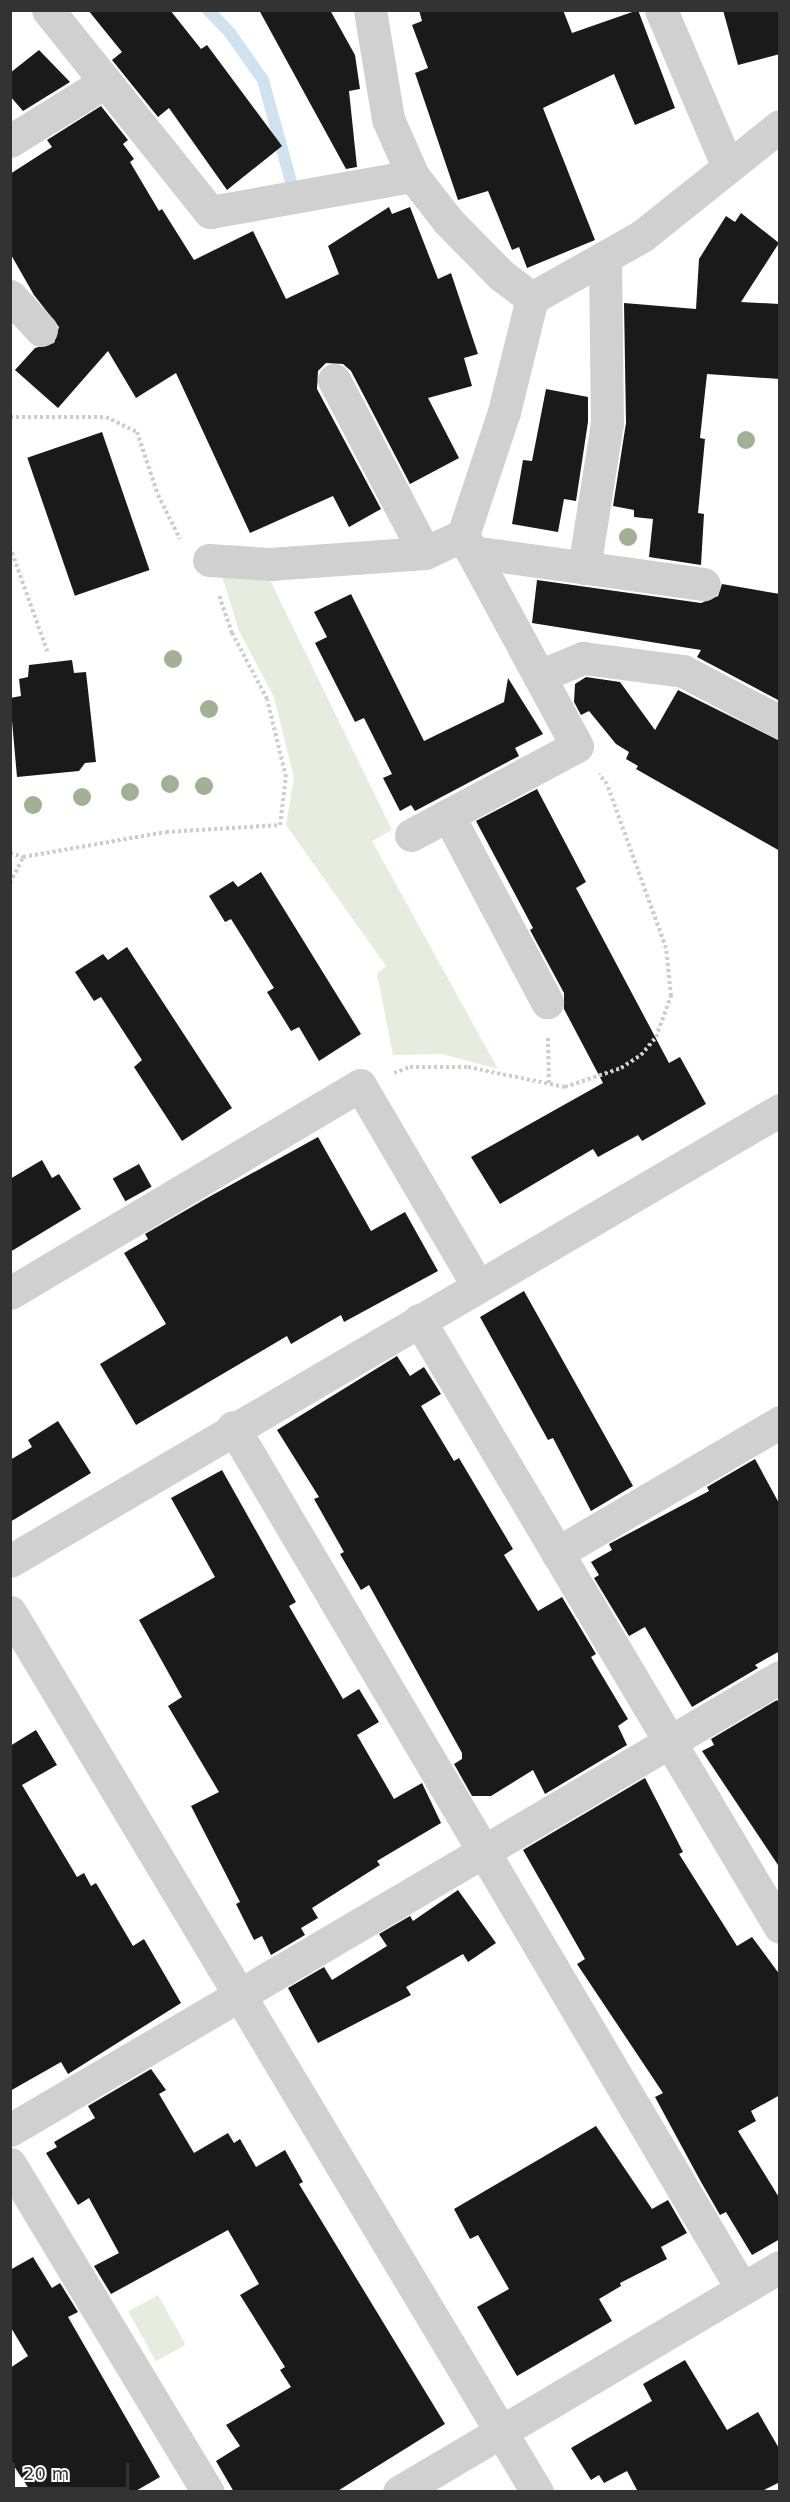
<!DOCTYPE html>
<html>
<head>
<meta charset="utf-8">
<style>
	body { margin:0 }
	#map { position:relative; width:790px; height:2502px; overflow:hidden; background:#fff; font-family:"DejaVu Sans",sans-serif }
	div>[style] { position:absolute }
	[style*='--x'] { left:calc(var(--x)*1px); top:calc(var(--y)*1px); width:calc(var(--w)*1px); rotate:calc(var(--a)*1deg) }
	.green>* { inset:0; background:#e6ecdf; transform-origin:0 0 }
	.stream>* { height:12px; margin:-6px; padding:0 6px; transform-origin:6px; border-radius:6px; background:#cfe2ee }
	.building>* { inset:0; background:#1a1a1a; transform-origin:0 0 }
	.path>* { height:4px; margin-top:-2px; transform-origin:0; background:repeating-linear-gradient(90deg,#cdcdcd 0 3px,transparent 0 6px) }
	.minor>* { height:33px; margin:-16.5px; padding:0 16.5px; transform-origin:16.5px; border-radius:16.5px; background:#d0d0d0 }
	.trees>* { width:18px; height:18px; margin:-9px; border-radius:50%; background:#a2b095 }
	span { translate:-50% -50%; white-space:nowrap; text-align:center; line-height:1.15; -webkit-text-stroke:6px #fff; paint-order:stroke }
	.frame { position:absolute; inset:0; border:12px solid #333; pointer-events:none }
	.scale { position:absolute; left:12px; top:2463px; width:117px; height:27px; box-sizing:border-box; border:3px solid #333; border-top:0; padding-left:8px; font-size:18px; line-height:21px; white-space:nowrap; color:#333; -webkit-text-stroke:4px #fff; paint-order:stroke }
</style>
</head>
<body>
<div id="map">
	<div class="green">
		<i style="clip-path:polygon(221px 573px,269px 578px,392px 830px,372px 841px,498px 1069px,442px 1054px,393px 1055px,377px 974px,386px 966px,286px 825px,294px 778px,274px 697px,239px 631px)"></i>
		<i style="left:158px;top:2295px;width:57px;height:34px;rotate:61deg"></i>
	</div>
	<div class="stream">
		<i style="--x:208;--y:10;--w:32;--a:46"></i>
		<i style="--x:230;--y:33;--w:57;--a:54.9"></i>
		<i style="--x:263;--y:80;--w:106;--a:74.6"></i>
	</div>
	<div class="building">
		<i style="clip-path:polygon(88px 10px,170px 10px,201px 49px,207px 45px,282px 146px,227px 190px,169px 108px,158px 117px,112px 60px,122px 52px)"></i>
		<i style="clip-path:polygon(259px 10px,330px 10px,355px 55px,360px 89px,349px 91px,357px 167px,346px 169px)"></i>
		<i style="clip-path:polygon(419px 10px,563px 10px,572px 33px,638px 10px,675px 108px,635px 125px,614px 74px,543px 108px,595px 240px,527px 268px,519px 247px,512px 250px,488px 191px,458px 200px,415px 73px,428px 68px,412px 25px,422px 21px)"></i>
		<i style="clip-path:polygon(723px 10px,780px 10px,780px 54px,738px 65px)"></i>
		<i style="clip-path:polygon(39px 50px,70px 82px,23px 111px,10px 96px,10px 73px)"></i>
		<i style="clip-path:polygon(101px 106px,128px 140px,123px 144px,134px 159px,130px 162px,159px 211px,162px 209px,194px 260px,253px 231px,286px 299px,339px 274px,328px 246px,389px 207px,392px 214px,410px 207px,438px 279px,451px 273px,478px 354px,464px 358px,472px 386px,428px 398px,459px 458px,410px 484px,351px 371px,343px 364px,326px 363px,318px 371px,317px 389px,381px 509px,349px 527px,333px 496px,250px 533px,176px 373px,136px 398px,108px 351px,58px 408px,15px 370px,35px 348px,54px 343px,59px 327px,34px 295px,10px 253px,10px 174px,52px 147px,47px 140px)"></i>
		<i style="clip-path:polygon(741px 213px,779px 243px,741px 302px,780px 304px,780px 379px,707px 374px,700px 438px,705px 439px,698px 513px,704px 514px,701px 565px,649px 557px,653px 519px,634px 517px,634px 510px,613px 506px,626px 423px,624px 303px,696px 309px,699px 259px,726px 216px,735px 222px)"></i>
		<i style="clip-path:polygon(546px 389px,588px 397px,588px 422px,576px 501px,564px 499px,558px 532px,512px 524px,523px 460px,532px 461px)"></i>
		<i style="left:102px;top:432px;width:146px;height:79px;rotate:71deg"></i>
		<i style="clip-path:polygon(537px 580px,701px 603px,718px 596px,722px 584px,780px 594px,780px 701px,697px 657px,701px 650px,532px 623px)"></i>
		<i style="clip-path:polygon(351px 594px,424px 741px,504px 702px,508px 678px,543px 734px,515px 748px,519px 756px,415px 811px,411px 805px,400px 811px,383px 778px,392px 774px,364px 718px,355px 722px,315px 643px,327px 637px,314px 612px)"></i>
		<i style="clip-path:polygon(72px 660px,74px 673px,86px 672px,96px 762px,85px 763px,79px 771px,17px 777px,10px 698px,21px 696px,19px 679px,28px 677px,29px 665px)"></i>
		<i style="clip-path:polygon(586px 677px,620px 682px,655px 730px,678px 690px,780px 741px,780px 851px,636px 769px,638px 766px,626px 759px,629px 752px,616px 744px,589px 711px,581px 715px,574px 702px,575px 684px)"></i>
		<i style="clip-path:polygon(537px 789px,586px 882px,576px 888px,669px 1063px,680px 1057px,706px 1104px,642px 1141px,638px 1135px,598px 1157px,593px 1149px,500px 1204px,471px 1157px,603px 1083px,564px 1009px,564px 993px,530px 930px,533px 928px,476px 821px)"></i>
		<i style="clip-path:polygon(261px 872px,361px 1034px,319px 1061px,299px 1027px,291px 1031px,267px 992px,274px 988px,231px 919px,225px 922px,209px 896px,233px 881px,238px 887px)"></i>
		<i style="clip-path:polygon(127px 947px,232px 1108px,182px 1141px,134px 1067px,142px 1060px,101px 997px,94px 1001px,75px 972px,103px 954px,108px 960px)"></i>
		<i style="clip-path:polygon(318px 1137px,371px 1231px,405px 1212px,438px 1271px,344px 1322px,341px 1315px,291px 1344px,287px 1336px,136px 1425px,100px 1364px,166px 1324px,124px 1253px,148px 1239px,145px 1234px,207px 1198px)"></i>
		<i style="clip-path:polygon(42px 1160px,52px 1178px,59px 1174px,81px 1209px,10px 1252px,10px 1179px)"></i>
		<i style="left:139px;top:1164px;width:26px;height:30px;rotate:61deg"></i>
		<i style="clip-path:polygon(524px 1291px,633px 1486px,591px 1511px,553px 1438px,548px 1440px,480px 1317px)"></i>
		<i style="clip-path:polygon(397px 1356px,410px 1376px,424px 1367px,441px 1394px,421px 1406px,454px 1461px,459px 1458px,513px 1549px,504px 1555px,538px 1611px,562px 1597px,596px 1654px,591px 1657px,628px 1719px,618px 1726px,627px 1745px,545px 1794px,533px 1770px,491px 1796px,472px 1796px,454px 1764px,462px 1759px,462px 1753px,369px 1585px,361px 1590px,340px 1554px,344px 1552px,314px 1499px,319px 1497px,277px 1430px)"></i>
		<i style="clip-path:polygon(58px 1421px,91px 1473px,10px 1522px,10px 1460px,32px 1447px,28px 1440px)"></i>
		<i style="clip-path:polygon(755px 1459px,780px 1505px,780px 1651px,755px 1665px,758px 1668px,692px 1707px,645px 1627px,629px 1636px,594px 1578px,599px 1575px,591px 1562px,612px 1550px,609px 1544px,709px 1491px,707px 1487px)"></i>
		<i style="clip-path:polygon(222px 1470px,296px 1602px,289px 1606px,343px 1699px,359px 1689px,379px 1722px,357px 1735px,394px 1799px,422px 1783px,441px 1823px,377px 1861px,380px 1865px,312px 1908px,318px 1918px,301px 1928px,305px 1935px,271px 1955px,262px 1936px,254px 1940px,236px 1904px,240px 1902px,191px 1806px,219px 1792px,168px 1706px,182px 1697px,139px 1620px,215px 1577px,171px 1498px)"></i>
		<i style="clip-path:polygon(777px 1700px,780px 1704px,780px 1868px,702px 1751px,714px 1745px,711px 1739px)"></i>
		<i style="clip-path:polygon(36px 1730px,57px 1765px,22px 1785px,77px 1877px,84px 1873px,91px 1886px,96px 1883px,133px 1946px,144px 1939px,181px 2003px,68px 2074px,61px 2062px,10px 2091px,10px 1746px)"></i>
		<i style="clip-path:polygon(645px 1778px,683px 1852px,679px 1854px,737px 1946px,752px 1937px,780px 1975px,780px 2095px,751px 2111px,756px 2121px,738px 2131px,780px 2199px,780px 2239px,752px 2255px,726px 2212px,720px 2215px,701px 2182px,655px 2097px,663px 2093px,577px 1964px,585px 1959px,523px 1850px)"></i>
		<i style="clip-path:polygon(458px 1890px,496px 1943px,468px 1962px,463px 1954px,406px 1987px,411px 1995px,318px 2043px,288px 1988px,324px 1967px,332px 1980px,387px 1946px,379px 1934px,410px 1916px,413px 1921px)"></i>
		<i style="clip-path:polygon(151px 2069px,166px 2090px,159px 2094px,194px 2153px,228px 2133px,234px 2143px,240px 2139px,256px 2167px,285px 2150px,303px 2182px,299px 2184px,445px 2424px,336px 2492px,234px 2492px,216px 2461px,240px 2446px,226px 2425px,291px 2387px,280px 2370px,285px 2367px,240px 2295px,259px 2284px,228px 2230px,111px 2294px,94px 2266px,119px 2253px,89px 2198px,78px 2205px,46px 2153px,57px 2147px,54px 2142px,95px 2118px,88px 2106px)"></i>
		<i style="clip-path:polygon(596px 2126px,652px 2209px,668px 2200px,687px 2233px,661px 2247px,667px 2259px,620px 2283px,621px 2286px,599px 2299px,612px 2321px,517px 2376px,477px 2307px,509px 2289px,478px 2235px,470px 2239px,454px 2209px)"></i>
		<i style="clip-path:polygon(33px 2257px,52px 2288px,60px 2283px,78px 2312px,68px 2317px,160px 2477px,134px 2492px,31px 2492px,10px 2460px,10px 2368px,28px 2356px,10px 2326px,10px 2270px)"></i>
		<i style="clip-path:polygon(685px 2360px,727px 2430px,758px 2412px,780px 2450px,780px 2482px,760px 2492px,638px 2492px,627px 2471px,604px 2483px,599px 2475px,591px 2480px,571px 2448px,652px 2401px,643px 2384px)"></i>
	</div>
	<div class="path">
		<i style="--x:10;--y:417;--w:96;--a:0"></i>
		<i style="--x:106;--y:417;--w:34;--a:26"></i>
		<i style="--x:137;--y:432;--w:66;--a:71.6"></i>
		<i style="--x:158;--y:495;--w:49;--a:63.4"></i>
		<i style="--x:10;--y:547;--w:113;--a:70.3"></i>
		<i style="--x:10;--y:853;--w:14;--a:17"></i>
		<i style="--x:23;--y:857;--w:145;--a:-9.9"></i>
		<i style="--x:166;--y:832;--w:114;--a:-3.5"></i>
		<i style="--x:280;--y:825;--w:48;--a:-82.9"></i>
		<i style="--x:286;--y:777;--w:80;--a:-103.7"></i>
		<i style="--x:267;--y:699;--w:75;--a:-117.9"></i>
		<i style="--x:232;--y:633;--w:39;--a:-109"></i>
		<i style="--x:10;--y:883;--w:29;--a:-63"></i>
		<i style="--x:548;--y:1038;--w:48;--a:88.8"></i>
		<i style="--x:394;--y:1073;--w:17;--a:-21"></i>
		<i style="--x:410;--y:1067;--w:58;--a:0"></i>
		<i style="--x:468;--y:1067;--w:99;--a:11.7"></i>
		<i style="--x:565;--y:1087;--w:59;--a:-18.7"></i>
		<i style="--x:621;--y:1068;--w:24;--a:-33"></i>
		<i style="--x:641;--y:1055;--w:23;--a:-50"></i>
		<i style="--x:656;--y:1037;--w:44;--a:-69.9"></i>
		<i style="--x:671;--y:996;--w:48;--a:-95.9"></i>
		<i style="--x:666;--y:948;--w:174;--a:-109.8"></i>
		<i style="--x:607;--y:784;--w:13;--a:-129"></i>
	</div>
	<div class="minor">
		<i style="--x:48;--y:10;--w:259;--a:51.3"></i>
		<i style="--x:210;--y:212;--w:206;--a:-10.1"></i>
		<i style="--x:370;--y:10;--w:110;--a:80.6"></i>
		<i style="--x:388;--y:119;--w:62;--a:66.3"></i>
		<i style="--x:413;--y:176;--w:57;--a:52.1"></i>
		<i style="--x:448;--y:221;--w:76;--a:45.5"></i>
		<i style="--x:501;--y:275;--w:39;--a:37"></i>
		<i style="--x:661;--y:10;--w:171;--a:66.9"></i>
		<i style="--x:10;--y:141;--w:112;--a:-31.8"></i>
		<i style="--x:10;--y:296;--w:46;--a:47.6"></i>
		<i style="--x:334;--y:380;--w:195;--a:62.3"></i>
		<i style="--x:472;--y:552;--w:234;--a:7.9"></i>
		<i style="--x:209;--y:560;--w:61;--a:3.8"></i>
		<i style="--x:270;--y:564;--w:155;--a:-4.1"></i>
		<i style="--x:425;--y:553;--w:42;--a:-25.3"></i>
		<i style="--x:463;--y:535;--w:130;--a:-71.6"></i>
		<i style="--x:504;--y:412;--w:117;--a:-76.2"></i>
		<i style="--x:532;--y:298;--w:126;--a:-29.4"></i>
		<i style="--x:642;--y:236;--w:176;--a:-38.6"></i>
		<i style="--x:584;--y:568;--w:147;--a:-81"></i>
		<i style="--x:607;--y:423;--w:166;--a:-90.7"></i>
		<i style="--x:539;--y:676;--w:48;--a:-22.2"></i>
		<i style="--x:583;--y:658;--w:101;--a:7.4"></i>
		<i style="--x:683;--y:671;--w:110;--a:27.7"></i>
		<i style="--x:448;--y:815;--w:212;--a:62.1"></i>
		<i style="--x:411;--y:835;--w:188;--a:-28.2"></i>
		<i style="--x:577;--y:746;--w:240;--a:-118.4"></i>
		<i style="--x:10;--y:1293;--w:407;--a:-30.7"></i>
		<i style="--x:360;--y:1085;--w:233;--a:59.6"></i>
		<i style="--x:419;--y:1320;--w:706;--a:59.26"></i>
		<i style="--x:233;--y:1427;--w:1001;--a:59.44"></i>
		<i style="--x:557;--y:1553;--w:259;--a:-30.4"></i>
		<i style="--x:10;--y:1561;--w:892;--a:-30.36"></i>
		<i style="--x:10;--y:1612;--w:1026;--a:59.08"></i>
		<i style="--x:10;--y:2130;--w:893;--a:-30.47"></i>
		<i style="--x:10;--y:2164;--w:383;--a:58.9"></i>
		<i style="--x:399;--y:2492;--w:442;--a:-30.6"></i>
	</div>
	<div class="trees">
		<i style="left:746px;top:440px"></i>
		<i style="left:628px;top:537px"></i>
		<i style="left:173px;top:659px"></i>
		<i style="left:209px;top:709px"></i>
		<i style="left:170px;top:784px"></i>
		<i style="left:204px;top:786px"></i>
		<i style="left:130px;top:792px"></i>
		<i style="left:82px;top:797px"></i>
		<i style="left:33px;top:805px"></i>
	</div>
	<div class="frame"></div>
	<div class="scale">20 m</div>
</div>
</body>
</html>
